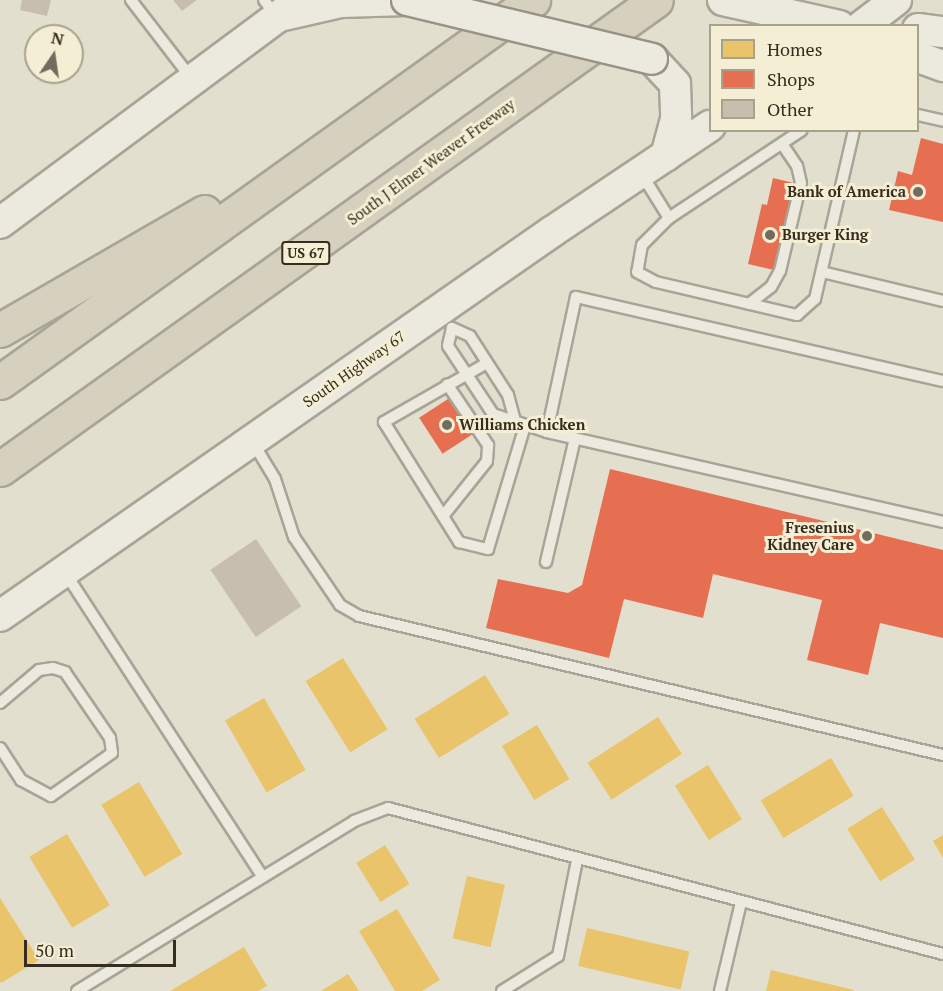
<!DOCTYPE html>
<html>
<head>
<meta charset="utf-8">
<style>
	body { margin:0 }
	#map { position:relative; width:943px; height:991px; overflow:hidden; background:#e3dfce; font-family:"PT Serif",serif }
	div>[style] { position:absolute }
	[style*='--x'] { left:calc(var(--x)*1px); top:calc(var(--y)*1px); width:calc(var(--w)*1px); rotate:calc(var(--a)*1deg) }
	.homes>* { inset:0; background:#e9c46a; transform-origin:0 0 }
	.shops>* { inset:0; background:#e76f51; transform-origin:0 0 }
	.building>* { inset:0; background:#c7beaf; transform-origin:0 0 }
	.roads { filter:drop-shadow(2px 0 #a8a497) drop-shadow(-2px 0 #a8a497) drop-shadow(0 2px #a8a497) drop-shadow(0 -2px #a8a497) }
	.service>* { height:10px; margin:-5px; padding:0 5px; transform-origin:5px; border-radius:5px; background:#ece9df }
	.secondary>* { height:30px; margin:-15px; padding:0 15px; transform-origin:15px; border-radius:15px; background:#ece9df }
	.motorway>* { height:33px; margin:-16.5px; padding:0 16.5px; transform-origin:16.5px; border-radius:16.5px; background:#d6d0bf }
	.bridges { filter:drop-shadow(2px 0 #989386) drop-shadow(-2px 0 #989386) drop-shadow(0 2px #989386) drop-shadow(0 -2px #989386) }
	.secondary-bridge>* { height:30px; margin:-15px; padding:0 15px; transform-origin:15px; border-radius:15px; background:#ece9df }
	.dots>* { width:16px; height:16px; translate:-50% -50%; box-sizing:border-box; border:3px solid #f4eed4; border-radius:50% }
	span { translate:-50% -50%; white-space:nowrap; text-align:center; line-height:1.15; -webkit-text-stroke:6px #f4eed4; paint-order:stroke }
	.shield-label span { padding:2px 4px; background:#f4eed4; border:2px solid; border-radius:4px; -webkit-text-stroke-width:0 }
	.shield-label { font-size:14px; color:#372d1f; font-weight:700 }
	.street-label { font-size:15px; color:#372d1f }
	.poi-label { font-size:15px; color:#372d1f; font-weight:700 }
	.right { translate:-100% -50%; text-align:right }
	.left { translate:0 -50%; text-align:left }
	.legend { position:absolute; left:709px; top:24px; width:210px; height:108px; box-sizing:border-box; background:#f4eed4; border:2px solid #a8a18c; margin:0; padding:8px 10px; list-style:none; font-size:18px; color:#372d1f }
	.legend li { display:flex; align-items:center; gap:12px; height:30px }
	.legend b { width:30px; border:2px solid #a8a18c }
	.north { position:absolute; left:24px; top:24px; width:60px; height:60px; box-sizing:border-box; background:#f4eed4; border:2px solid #a8a18c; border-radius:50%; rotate:13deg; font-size:16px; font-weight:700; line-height:24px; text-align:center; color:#372d1f }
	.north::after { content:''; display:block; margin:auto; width:21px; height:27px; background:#736b5c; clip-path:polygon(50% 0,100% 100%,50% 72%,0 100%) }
	.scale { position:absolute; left:24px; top:940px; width:152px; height:27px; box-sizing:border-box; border:3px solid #372d1f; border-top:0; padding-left:8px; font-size:18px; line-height:21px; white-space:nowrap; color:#372d1f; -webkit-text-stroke:4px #f4eed4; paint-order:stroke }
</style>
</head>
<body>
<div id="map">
	<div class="homes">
		<i style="left:343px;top:658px;width:84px;height:44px;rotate:58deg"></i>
		<i style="left:485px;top:675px;width:46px;height:83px;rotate:58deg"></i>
		<i style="left:264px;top:698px;width:83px;height:45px;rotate:60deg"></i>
		<i style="left:658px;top:717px;width:44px;height:84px;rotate:57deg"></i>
		<i style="left:537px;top:725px;width:63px;height:41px;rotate:59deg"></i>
		<i style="left:831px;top:758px;width:44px;height:82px;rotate:59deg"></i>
		<i style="left:708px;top:765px;width:64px;height:39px;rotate:58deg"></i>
		<i style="left:139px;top:782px;width:84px;height:44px;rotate:59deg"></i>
		<i style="left:882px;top:807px;width:62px;height:41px;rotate:58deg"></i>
		<i style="left:67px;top:834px;width:83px;height:44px;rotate:59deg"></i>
		<i style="clip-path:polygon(943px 835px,943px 858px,933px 841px)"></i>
		<i style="left:385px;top:845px;width:46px;height:34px;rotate:58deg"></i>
		<i style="left:467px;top:876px;width:39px;height:64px;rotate:13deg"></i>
		<i style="clip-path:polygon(0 898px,39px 960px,1px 983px,0 981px)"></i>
		<i style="clip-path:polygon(397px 909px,440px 980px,422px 991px,395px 991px,359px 931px)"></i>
		<i style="left:587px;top:928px;width:105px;height:39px;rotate:13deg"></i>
		<i style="clip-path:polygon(244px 947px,267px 986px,258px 991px,170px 991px)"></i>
		<i style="clip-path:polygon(771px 970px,854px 990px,854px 991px,766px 991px)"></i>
		<i style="clip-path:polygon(348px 974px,359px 991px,321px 991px)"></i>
	</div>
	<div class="shops">
		<i style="clip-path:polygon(921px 138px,943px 144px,943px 222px,889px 210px,898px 171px,912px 175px)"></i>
		<i style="clip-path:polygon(773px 178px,794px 183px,788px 208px,791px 210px,774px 270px,748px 264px,762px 204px,767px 205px)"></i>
		<i style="left:451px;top:397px;width:43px;height:38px;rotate:57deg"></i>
		<i style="clip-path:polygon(610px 469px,943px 550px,943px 638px,880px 623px,868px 675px,807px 660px,822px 600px,713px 574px,703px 618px,624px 599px,609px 658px,486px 628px,498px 579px,568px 593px,582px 585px)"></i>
	</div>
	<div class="building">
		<i style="clip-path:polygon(22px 0,51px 0,47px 16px,20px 10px)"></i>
		<i style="clip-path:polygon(173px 0,197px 0,182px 11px)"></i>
		<i style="left:256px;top:539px;width:81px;height:55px;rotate:56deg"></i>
	</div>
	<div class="roads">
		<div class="service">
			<i style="--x:131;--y:0;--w:98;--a:52.4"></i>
			<i style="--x:264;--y:0;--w:21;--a:53"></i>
			<i style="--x:918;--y:115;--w:26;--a:13"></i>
			<i style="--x:641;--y:173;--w:53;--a:58.1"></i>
			<i style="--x:669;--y:218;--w:38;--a:135"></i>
			<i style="--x:642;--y:245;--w:27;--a:100"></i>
			<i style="--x:637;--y:272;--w:21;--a:28"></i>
			<i style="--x:656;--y:282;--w:145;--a:13.2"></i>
			<i style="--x:797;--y:315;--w:24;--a:-42"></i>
			<i style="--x:815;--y:299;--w:173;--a:-77"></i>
			<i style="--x:669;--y:218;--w:159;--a:-33.5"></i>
			<i style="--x:822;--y:272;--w:124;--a:13.5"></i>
			<i style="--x:749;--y:304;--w:28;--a:-38"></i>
			<i style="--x:771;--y:287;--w:18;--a:-61"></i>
			<i style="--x:780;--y:271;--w:90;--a:-76.6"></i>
			<i style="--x:801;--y:183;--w:17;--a:-103"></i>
			<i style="--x:797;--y:166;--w:27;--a:-124"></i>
			<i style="--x:487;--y:363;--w:119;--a:150.2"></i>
			<i style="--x:384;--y:422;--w:142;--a:58"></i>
			<i style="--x:459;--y:542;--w:30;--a:14"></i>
			<i style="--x:488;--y:549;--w:128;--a:-73.3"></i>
			<i style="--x:515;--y:421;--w:27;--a:-105"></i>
			<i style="--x:508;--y:395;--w:70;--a:-122.8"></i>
			<i style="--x:470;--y:336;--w:20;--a:-156"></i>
			<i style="--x:452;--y:328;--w:18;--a:103"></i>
			<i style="--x:448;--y:346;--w:82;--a:56.5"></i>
			<i style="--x:493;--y:414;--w:57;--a:18.4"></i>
			<i style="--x:547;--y:432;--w:138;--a:-77.9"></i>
			<i style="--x:576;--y:297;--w:376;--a:12.9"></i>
			<i style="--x:547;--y:432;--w:406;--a:12.8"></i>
			<i style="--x:252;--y:441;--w:44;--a:58.8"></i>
			<i style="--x:275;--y:479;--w:61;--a:71.9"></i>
			<i style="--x:294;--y:537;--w:82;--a:55.9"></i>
			<i style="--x:340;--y:605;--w:22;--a:30"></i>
			<i style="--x:359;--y:616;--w:600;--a:13.39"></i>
			<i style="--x:443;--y:516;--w:70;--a:-51.3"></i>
			<i style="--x:487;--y:461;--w:16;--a:-86"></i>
			<i style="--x:488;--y:445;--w:73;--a:-123.9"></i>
			<i style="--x:546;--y:562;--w:127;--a:-76.8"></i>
			<i style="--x:66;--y:574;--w:361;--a:57"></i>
			<i style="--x:0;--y:703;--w:51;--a:-40.2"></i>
			<i style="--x:39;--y:670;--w:14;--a:-8"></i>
			<i style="--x:53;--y:668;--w:13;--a:18"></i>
			<i style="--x:65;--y:672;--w:80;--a:55.7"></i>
			<i style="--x:110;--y:738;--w:15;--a:82"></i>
			<i style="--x:112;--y:753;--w:75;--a:144.8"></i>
			<i style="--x:51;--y:796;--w:34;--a:-152"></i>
			<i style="--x:21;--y:780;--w:38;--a:-123"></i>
			<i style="--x:77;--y:991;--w:325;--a:-31.5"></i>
			<i style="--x:354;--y:821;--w:36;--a:-21"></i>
			<i style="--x:388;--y:808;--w:574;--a:14.74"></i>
			<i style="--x:502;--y:991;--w:66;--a:-32"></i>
			<i style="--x:558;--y:956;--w:98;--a:-78.8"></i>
			<i style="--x:720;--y:991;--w:91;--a:-76.7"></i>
		</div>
		<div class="secondary">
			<i style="--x:723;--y:0;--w:119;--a:12.6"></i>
			<i style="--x:280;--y:16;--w:63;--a:-12.9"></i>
			<i style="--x:341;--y:2;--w:66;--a:-1.7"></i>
			<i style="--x:862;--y:26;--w:43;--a:-37.4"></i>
			<i style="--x:918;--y:29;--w:25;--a:7"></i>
			<i style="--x:918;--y:57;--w:27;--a:20"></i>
			<i style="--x:652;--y:59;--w:34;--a:47"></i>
			<i style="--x:675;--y:84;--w:35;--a:88"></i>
			<i style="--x:676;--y:119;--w:38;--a:105"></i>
			<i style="--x:0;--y:223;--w:374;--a:-36.6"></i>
			<i style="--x:0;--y:616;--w:674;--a:-34.85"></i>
			<i style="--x:553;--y:231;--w:189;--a:-33.8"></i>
		</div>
		<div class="motorway">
			<i style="--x:0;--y:330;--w:236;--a:-30"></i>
			<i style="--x:0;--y:382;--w:656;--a:-35.63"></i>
			<i style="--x:0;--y:469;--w:806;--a:-35.56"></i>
		</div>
	</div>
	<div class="bridges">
		<div class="secondary-bridge">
			<i style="--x:407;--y:0;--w:252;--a:13.5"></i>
		</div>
	</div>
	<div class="dots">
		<i style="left:918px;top:192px;background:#736b5c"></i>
		<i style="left:770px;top:235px;background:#736b5c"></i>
		<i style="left:447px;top:425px;background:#736b5c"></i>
		<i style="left:867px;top:536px;background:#736b5c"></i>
	</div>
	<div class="shield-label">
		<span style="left:306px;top:253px">US 67</span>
	</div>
	<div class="street-label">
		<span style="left:431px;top:162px;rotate:-36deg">South J Elmer Weaver Freeway</span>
		<span style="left:354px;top:369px;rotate:-35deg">South Highway 67</span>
	</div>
	<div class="poi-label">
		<span class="right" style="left:906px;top:192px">Bank of America</span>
		<span class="left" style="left:782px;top:235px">Burger King</span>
		<span class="left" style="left:459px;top:425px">Williams Chicken</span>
		<span class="right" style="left:854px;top:536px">Fresenius<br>Kidney Care</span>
	</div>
	<ul class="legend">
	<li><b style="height:16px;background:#e9c46a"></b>Homes</li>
	<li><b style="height:16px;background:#e76f51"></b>Shops</li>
	<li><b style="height:16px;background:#c7beaf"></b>Other</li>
	</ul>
	<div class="north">N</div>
	<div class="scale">50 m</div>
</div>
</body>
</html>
